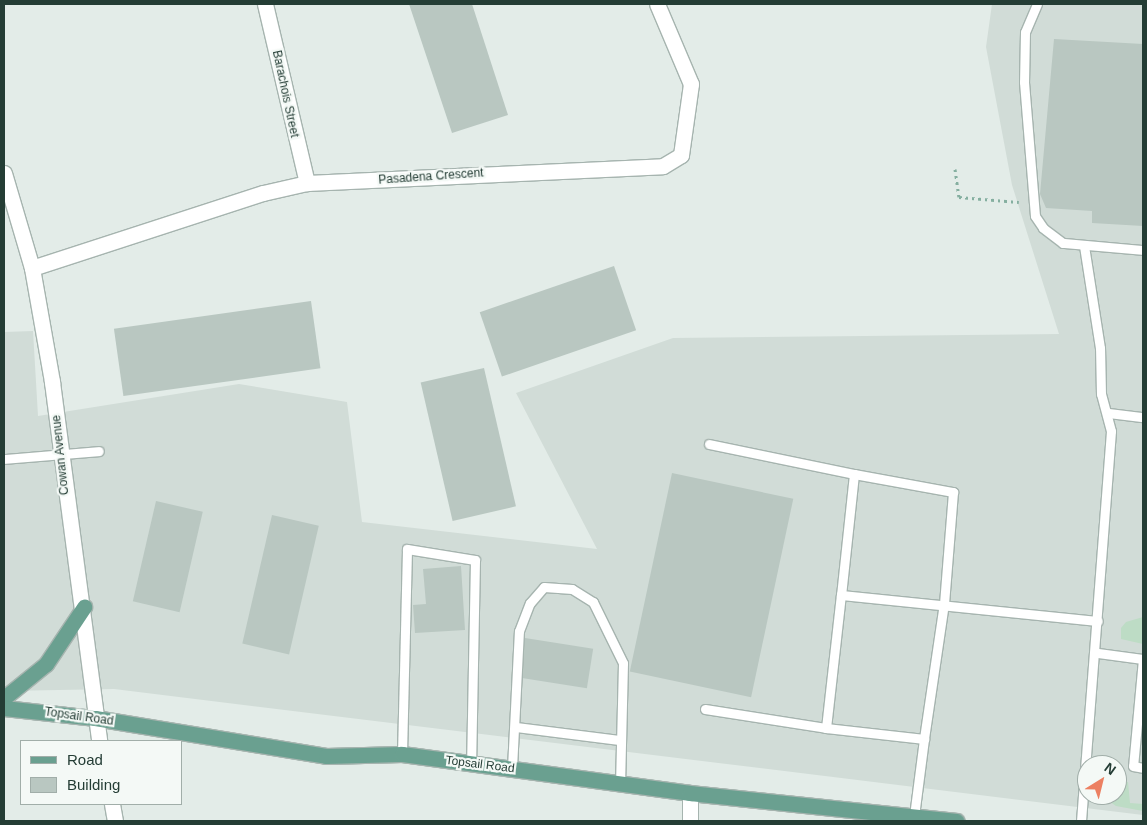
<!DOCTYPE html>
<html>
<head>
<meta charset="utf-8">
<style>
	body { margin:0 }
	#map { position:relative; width:1147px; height:825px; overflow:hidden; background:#e3ece8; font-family:Helvetica,sans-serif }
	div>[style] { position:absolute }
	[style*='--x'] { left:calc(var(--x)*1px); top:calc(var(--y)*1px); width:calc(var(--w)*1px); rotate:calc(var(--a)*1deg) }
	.built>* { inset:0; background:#d1dcd7 }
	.green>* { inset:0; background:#bddcc5 }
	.building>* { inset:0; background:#b9c7c1; transform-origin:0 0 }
	.path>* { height:3px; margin-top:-1.5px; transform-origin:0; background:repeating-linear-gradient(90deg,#85afa0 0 2.5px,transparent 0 6.5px) }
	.roads { filter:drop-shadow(1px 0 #a6b4af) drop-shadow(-1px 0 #a6b4af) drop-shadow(0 1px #a6b4af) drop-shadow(0 -1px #a6b4af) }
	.lane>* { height:9px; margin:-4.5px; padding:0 4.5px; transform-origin:4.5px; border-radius:4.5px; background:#fff }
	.street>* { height:15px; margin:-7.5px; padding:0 7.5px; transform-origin:7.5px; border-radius:7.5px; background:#fff }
	.secondary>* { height:15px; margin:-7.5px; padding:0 7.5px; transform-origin:7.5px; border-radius:7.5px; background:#fff }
	.primary>* { height:15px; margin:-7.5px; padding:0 7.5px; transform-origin:7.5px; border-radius:7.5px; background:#6aa090 }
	span { translate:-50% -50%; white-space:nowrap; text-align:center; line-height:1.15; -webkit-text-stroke:4.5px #f4f9f6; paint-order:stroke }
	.street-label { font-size:12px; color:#243d35 }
	.frame { position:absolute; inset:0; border:5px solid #243d35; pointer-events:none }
	.legend { position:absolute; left:20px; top:740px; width:162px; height:65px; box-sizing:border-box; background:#f4f9f6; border:1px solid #a1aea9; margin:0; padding:6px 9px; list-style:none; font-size:15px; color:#243d35 }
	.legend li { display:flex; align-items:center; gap:10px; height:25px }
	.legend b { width:25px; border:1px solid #a1aea9 }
	.north { position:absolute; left:1077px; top:755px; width:50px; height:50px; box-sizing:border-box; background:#f4f9f6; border:1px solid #a1aea9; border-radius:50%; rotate:36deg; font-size:14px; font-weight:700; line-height:20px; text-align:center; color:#243d35 }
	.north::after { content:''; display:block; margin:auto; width:18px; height:22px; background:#ec8062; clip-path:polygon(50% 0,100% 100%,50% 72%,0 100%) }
</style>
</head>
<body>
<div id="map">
	<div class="built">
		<i style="clip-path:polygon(evenodd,992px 4px,1143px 4px,1143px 815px,114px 689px,4px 691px,4px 332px,33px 331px,38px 416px,239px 384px,347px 402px,362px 522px,597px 549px,516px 393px,673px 338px,1059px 334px,1012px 185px,986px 47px,992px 4px,1087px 765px,1117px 765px,1117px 795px,1087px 795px,1087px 765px)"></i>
	</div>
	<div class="green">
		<i style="clip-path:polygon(1143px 617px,1143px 644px,1121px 639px,1121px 628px,1126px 622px)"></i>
		<i style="clip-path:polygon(1117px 781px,1128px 782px,1130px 803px,1143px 804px,1143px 811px,1116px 806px,1106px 799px,1104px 795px,1117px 795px)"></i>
	</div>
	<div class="building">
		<i style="clip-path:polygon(409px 4px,472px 4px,508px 115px,452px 133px)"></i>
		<i style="clip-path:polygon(1054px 39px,1143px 44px,1143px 226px,1092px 223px,1092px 211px,1046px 208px,1040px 194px)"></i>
		<i style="left:614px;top:266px;width:68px;height:142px;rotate:71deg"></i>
		<i style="left:311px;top:301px;width:68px;height:199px;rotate:82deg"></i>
		<i style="left:484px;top:368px;width:142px;height:65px;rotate:77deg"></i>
		<i style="left:672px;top:473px;width:124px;height:203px;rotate:12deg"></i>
		<i style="left:156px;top:501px;width:48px;height:103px;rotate:13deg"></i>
		<i style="left:272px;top:515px;width:48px;height:132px;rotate:13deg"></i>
		<i style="clip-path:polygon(461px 566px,465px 630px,415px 633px,413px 605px,426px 604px,423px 569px)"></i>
		<i style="left:525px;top:638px;width:69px;height:40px;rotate:9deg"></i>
	</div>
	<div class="path">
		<i style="--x:955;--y:169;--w:28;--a:82"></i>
		<i style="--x:959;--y:197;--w:60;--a:4.8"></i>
	</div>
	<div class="roads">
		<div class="lane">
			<i style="--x:1037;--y:4;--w:30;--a:113"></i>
			<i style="--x:1025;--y:32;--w:50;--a:91.1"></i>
			<i style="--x:1024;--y:82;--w:134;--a:85.3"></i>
			<i style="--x:1035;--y:216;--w:14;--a:56"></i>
			<i style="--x:1043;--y:228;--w:25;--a:37"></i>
			<i style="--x:1063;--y:243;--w:80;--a:5"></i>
			<i style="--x:1109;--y:413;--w:34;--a:7"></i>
			<i style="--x:709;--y:444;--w:148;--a:11.7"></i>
			<i style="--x:854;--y:474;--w:122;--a:96.1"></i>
			<i style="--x:841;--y:595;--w:258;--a:5.8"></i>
			<i style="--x:4;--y:459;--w:95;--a:-4.8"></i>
			<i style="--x:854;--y:474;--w:101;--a:10.3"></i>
			<i style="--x:953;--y:492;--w:111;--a:94.6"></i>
			<i style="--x:944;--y:603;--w:137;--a:98.4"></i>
			<i style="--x:1098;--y:653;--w:45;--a:7.6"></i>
			<i style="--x:1143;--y:659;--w:107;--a:95.3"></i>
			<i style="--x:1133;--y:766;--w:10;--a:11"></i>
			<i style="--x:705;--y:709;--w:122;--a:8.9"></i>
			<i style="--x:826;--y:728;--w:134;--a:-83.6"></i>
			<i style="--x:516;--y:727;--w:104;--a:7.2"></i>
			<i style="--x:826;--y:728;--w:99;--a:6.4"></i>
			<i style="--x:924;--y:739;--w:78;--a:97.4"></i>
			<i style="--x:402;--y:754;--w:205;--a:-88.6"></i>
			<i style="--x:407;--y:549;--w:69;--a:9.2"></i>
			<i style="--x:475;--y:560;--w:204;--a:91.1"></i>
			<i style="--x:512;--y:768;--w:137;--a:-87.1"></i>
			<i style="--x:519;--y:631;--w:30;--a:-69"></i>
			<i style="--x:530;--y:603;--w:21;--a:-49"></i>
			<i style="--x:544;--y:587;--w:28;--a:4"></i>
			<i style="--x:572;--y:589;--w:25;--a:32"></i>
			<i style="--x:593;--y:602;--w:68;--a:63.8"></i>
			<i style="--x:623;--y:663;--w:121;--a:91.4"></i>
			<i style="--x:1081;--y:821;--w:391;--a:-85.6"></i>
			<i style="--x:1111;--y:431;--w:38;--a:-105"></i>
			<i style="--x:1101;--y:394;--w:46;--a:-91.2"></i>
			<i style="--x:1100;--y:348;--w:103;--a:-98.9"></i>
		</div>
		<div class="street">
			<i style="--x:265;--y:4;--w:184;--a:76.8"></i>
			<i style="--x:32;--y:268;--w:243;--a:-18"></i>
			<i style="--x:263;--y:193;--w:45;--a:-12.8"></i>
			<i style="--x:307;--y:183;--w:356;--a:-2.7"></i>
			<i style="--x:663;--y:166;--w:21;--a:-31"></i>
			<i style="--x:681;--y:155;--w:72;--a:-82"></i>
			<i style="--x:691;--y:84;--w:87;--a:-113"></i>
			<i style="--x:690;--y:821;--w:28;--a:-90"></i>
		</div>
		<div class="secondary">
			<i style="--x:4;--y:173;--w:99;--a:73.6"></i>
			<i style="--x:32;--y:268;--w:116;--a:80"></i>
			<i style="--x:52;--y:382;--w:362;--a:82.5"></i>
			<i style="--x:112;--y:804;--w:17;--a:80"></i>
		</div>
		<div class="primary">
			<i style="--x:4;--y:698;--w:54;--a:-39"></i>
			<i style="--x:46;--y:664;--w:69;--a:-56.3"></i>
			<i style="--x:4;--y:708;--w:92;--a:6.3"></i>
			<i style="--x:95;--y:718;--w:234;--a:9.3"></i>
			<i style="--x:326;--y:756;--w:76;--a:-1.5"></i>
			<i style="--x:402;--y:754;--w:291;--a:7.7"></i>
			<i style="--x:690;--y:793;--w:268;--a:6"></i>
		</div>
	</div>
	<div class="street-label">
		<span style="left:285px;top:94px;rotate:78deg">Barachois Street</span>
		<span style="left:431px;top:177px;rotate:-4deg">Pasadena Crescent</span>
		<span style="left:61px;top:455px;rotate:-96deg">Cowan Avenue</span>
		<span style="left:79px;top:717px;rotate:8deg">Topsail Road</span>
		<span style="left:480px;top:765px;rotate:7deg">Topsail Road</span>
	</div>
	<div class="frame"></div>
	<ul class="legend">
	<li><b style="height:6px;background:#6aa090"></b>Road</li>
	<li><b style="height:14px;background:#b9c7c1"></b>Building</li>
	</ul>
	<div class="north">N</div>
</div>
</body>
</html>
